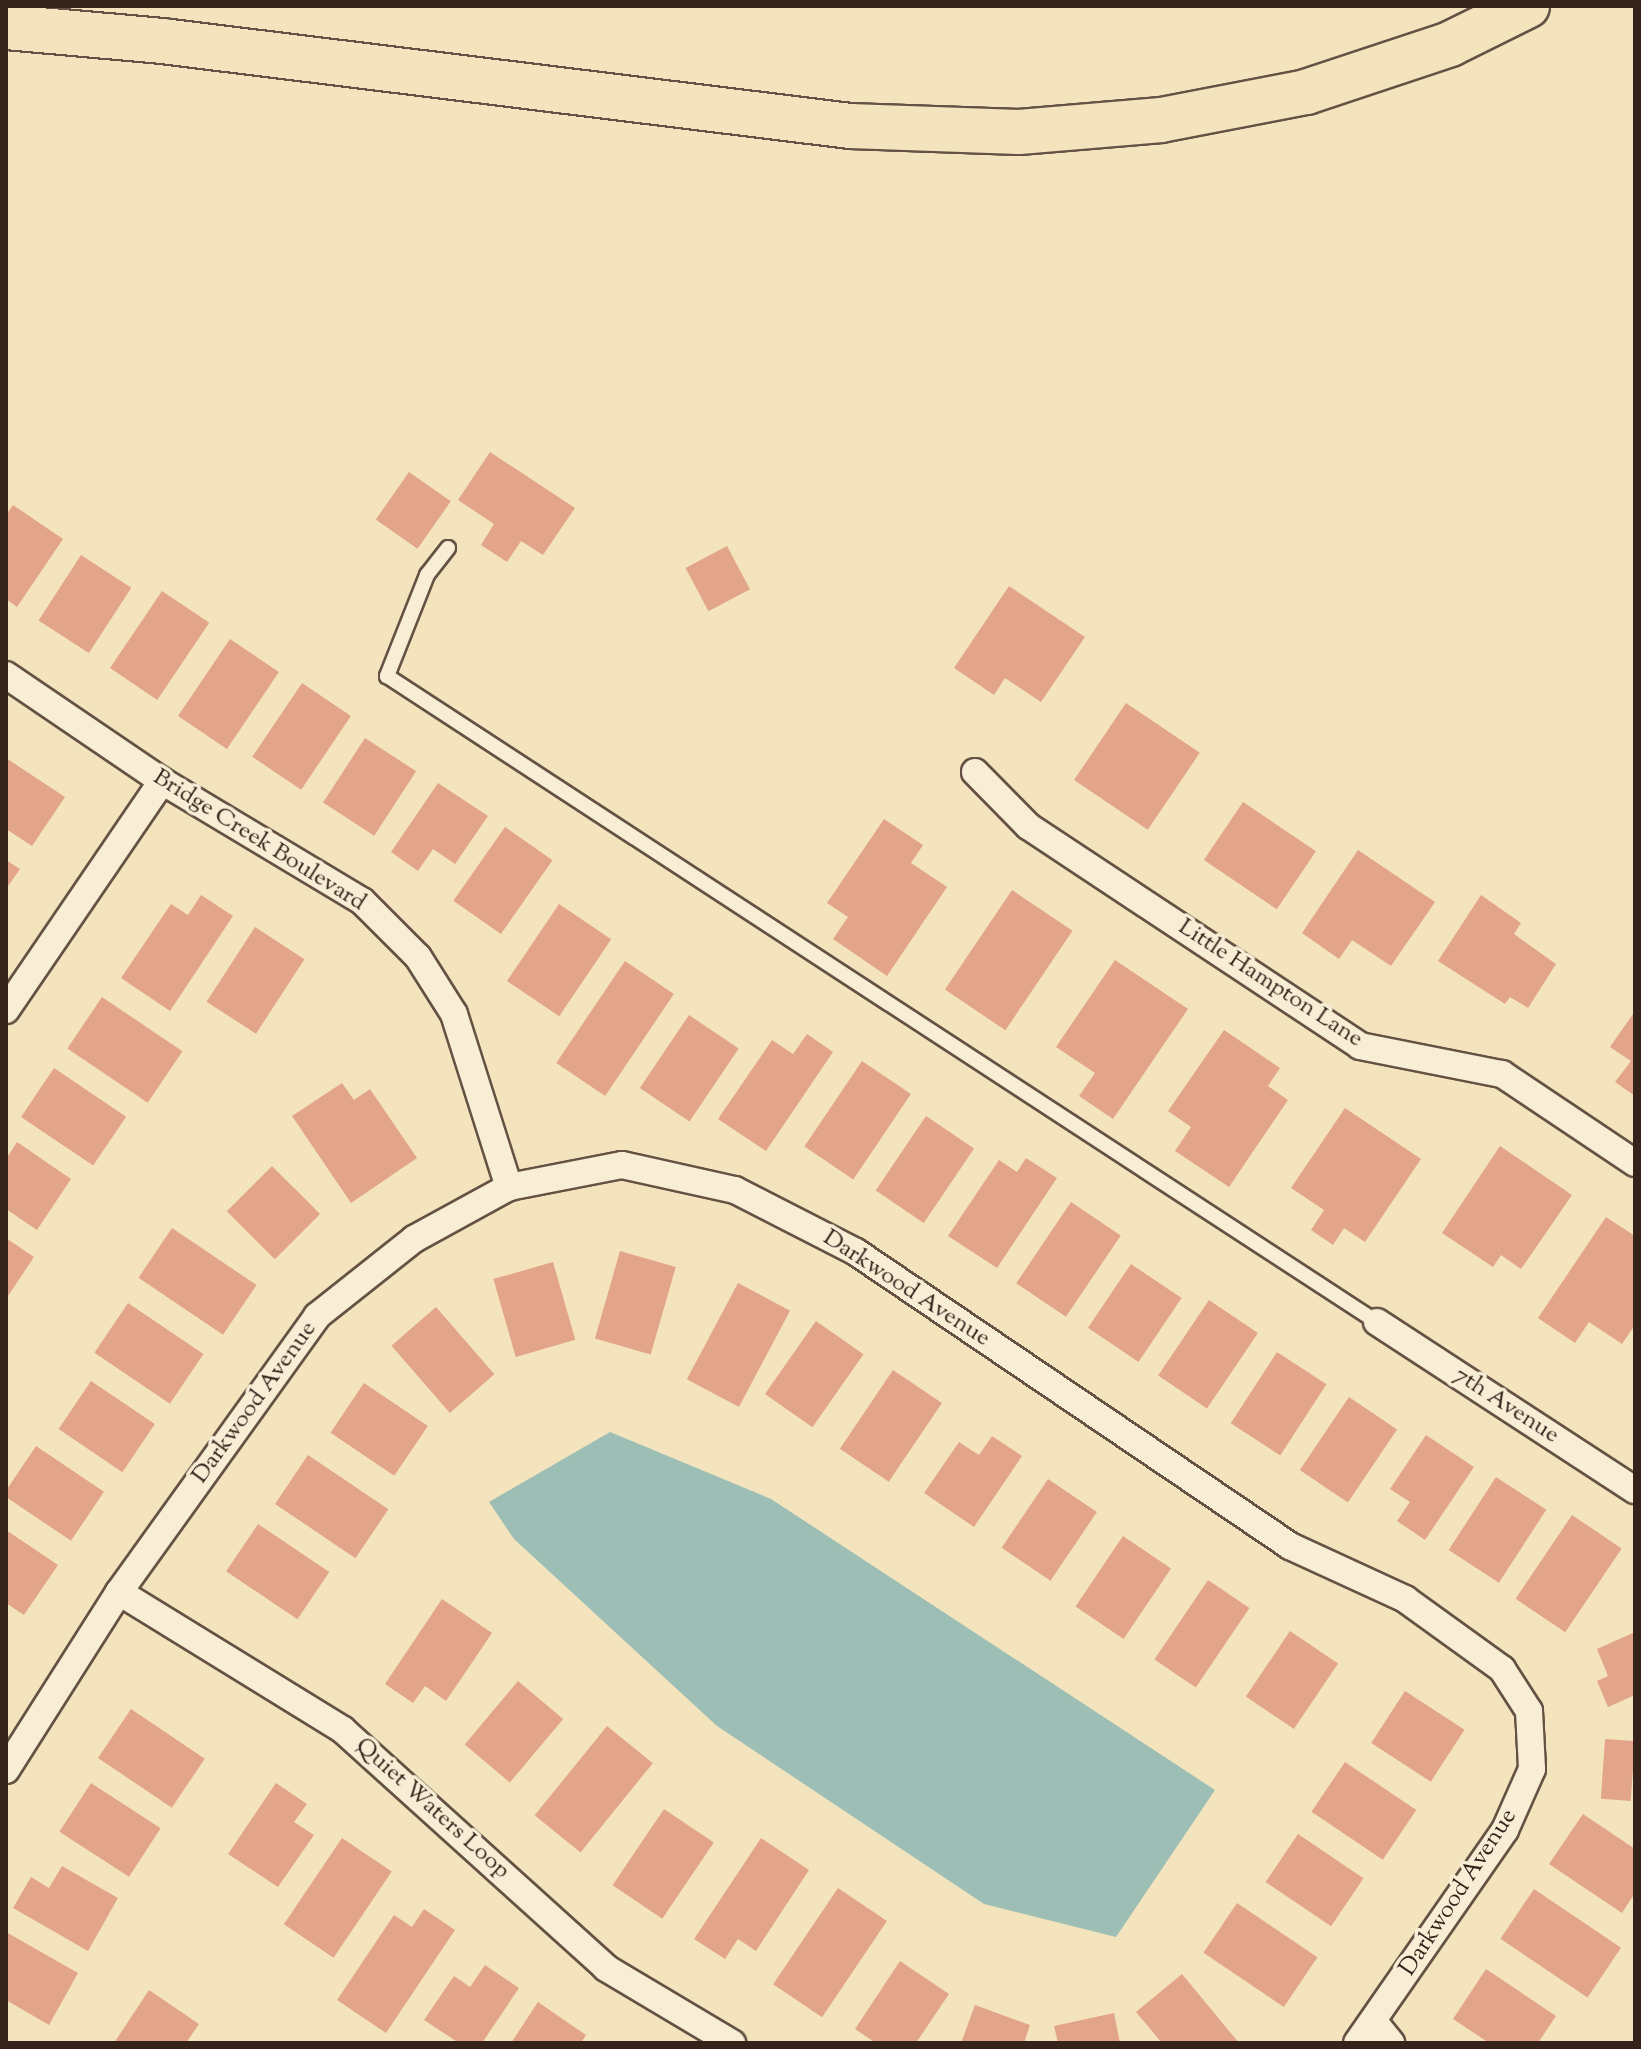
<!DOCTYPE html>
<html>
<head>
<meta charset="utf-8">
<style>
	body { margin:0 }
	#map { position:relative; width:1641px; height:2049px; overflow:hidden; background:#f4e4be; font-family:"Sorts Mill Goudy",serif }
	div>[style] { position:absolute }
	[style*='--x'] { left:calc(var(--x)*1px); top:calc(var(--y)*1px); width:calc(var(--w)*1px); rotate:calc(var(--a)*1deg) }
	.water>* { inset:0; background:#9cbeb4 }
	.building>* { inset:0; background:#e3a58a; transform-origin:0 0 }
	.roads { filter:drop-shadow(2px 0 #655244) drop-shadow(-2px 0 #655244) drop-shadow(0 2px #655244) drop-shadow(0 -2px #655244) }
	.lane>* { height:14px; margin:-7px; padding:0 7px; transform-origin:7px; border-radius:7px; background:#f8edd5 }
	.street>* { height:26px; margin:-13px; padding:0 13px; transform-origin:13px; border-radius:13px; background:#f8edd5 }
	.highway>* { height:44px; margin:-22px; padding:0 22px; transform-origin:22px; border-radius:22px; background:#f4e4be }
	span { translate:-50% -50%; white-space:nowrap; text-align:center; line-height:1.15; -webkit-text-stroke:7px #f8edd5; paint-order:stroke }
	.street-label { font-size:24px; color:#35221b }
	.frame { position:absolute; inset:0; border:8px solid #35221b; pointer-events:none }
</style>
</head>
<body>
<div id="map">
	<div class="water">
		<i style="clip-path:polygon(610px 1432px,771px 1499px,1215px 1790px,1116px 1937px,984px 1904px,717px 1726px,514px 1539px,489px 1502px)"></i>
	</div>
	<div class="building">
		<i style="clip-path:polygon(490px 452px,575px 508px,543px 555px,521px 541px,507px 562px,481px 545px,494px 524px,458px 500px)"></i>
		<i style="left:409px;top:472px;width:51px;height:58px;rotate:35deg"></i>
		<i style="clip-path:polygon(13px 505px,63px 539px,17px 607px,6px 599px,6px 515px)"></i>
		<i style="left:727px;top:546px;width:49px;height:47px;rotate:62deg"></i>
		<i style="left:81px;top:555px;width:60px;height:78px;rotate:33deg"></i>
		<i style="clip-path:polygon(1009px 586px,1085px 637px,1041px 702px,1005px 678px,994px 695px,954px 668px)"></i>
		<i style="left:162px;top:591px;width:57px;height:93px;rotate:34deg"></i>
		<i style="left:230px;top:639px;width:59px;height:93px;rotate:34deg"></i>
		<i style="left:302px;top:683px;width:59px;height:89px;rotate:34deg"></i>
		<i style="left:1126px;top:703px;width:89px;height:93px;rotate:34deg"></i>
		<i style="left:365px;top:738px;width:61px;height:77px;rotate:33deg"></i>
		<i style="clip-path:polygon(6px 758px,65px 797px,32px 846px,6px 829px)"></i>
		<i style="clip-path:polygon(438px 783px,488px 816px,455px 864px,433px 849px,418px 871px,391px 852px)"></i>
		<i style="left:1243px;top:802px;width:88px;height:70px;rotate:34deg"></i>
		<i style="clip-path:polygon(884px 819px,923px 845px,911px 863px,947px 887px,887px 976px,833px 939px,848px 917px,827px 903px)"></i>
		<i style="left:505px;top:827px;width:58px;height:90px;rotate:35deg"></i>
		<i style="clip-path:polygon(1358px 850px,1435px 902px,1391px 966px,1352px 940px,1339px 959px,1302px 933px)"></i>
		<i style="clip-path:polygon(6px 860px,20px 869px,6px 889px)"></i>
		<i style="left:1012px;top:890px;width:73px;height:120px;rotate:34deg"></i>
		<i style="clip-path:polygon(201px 895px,233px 916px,170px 1011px,121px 978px,171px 904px,188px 915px)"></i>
		<i style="clip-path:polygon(1481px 895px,1521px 923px,1514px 934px,1556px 964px,1528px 1008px,1510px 997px,1505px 1004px,1438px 961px)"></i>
		<i style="left:559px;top:904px;width:63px;height:93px;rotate:34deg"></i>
		<i style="left:255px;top:927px;width:59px;height:89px;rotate:33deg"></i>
		<i style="clip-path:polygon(1115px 960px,1188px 1009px,1113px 1119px,1079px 1096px,1095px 1073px,1056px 1047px)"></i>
		<i style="left:625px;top:961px;width:59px;height:123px;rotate:34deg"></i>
		<i style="left:102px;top:997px;width:97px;height:62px;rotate:34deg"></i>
		<i style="clip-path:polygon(1635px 1011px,1635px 1096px,1615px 1082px,1631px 1061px,1610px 1047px)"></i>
		<i style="left:689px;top:1015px;width:60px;height:88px;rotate:34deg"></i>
		<i style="clip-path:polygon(1224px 1030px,1280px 1068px,1268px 1086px,1288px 1100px,1229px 1187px,1175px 1151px,1191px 1127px,1168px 1111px)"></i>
		<i style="clip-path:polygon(807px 1034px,833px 1052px,766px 1151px,718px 1119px,772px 1040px,793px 1054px)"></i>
		<i style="left:862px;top:1061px;width:59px;height:103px;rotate:34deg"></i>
		<i style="left:54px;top:1068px;width:87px;height:59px;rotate:34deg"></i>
		<i style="clip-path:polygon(342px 1083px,354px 1100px,370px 1089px,417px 1158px,351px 1203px,292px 1116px)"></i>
		<i style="clip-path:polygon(1345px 1108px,1421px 1159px,1365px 1242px,1344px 1228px,1333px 1245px,1311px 1230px,1324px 1210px,1291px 1188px)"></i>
		<i style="left:926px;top:1116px;width:58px;height:90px;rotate:34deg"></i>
		<i style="clip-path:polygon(17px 1142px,71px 1179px,37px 1230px,6px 1209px,6px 1159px)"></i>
		<i style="clip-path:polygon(1500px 1146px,1572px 1195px,1521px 1269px,1501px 1255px,1493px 1267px,1442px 1233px)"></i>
		<i style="clip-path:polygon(1026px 1158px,1057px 1178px,997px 1268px,948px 1236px,999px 1160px,1017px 1172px)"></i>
		<i style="left:272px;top:1166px;width:68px;height:64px;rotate:45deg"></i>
		<i style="left:1071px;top:1202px;width:60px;height:98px;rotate:34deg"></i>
		<i style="clip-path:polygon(1606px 1217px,1635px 1236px,1635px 1325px,1622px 1344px,1589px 1322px,1575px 1343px,1538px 1318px)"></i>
		<i style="left:172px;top:1228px;width:102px;height:60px;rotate:34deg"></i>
		<i style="clip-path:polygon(6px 1238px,34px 1257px,6px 1299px)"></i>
		<i style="left:620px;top:1251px;width:58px;height:91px;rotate:16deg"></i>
		<i style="left:553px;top:1262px;width:81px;height:62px;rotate:74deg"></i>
		<i style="left:1131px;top:1264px;width:61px;height:77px;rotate:34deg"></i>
		<i style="left:738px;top:1283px;width:59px;height:109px;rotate:28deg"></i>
		<i style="left:1209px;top:1300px;width:59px;height:91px;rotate:34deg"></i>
		<i style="left:128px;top:1303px;width:91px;height:60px;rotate:34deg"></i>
		<i style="left:436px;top:1307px;width:89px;height:59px;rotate:49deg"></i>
		<i style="left:816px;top:1321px;width:58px;height:89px;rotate:35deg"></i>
		<i style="left:1277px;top:1352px;width:59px;height:85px;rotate:33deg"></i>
		<i style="left:893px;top:1370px;width:59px;height:95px;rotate:34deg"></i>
		<i style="left:91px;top:1381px;width:77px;height:58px;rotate:34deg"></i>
		<i style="left:364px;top:1383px;width:77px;height:60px;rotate:34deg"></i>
		<i style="left:1349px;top:1397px;width:58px;height:88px;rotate:34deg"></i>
		<i style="clip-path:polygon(1426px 1435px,1474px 1467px,1425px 1540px,1397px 1521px,1410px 1502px,1390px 1489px)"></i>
		<i style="clip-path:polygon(992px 1436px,1022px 1456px,974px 1527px,924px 1493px,959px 1442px,979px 1455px)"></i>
		<i style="left:36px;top:1446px;width:82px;height:59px;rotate:34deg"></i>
		<i style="left:308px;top:1455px;width:97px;height:59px;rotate:34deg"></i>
		<i style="left:1496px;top:1477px;width:60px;height:87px;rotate:33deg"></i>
		<i style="left:1048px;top:1479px;width:59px;height:83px;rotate:34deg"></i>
		<i style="left:1572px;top:1515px;width:60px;height:101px;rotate:34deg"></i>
		<i style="left:258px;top:1524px;width:86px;height:57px;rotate:34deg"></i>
		<i style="clip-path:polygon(6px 1530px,58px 1565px,24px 1615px,6px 1603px)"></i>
		<i style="left:1123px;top:1536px;width:58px;height:85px;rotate:34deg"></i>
		<i style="left:1208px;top:1580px;width:50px;height:96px;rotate:34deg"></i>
		<i style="clip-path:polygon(442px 1599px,492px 1633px,446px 1701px,425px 1686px,413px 1703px,385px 1684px)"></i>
		<i style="left:1290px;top:1631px;width:58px;height:79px;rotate:34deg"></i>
		<i style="clip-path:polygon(1635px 1632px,1635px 1695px,1608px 1707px,1597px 1681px,1608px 1676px,1597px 1649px)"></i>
		<i style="left:518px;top:1681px;width:59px;height:83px;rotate:40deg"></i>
		<i style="left:1405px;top:1691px;width:71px;height:62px;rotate:33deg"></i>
		<i style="left:131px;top:1709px;width:89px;height:59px;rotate:34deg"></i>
		<i style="left:607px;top:1726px;width:59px;height:115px;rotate:39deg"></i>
		<i style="left:1605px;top:1739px;width:30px;height:60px;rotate:4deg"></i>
		<i style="left:1345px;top:1762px;width:86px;height:60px;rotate:34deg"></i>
		<i style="left:91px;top:1783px;width:83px;height:58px;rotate:33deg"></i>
		<i style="clip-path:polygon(276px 1783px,307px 1804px,294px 1822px,314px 1835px,278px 1887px,228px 1854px)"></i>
		<i style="left:664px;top:1809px;width:60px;height:92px;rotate:34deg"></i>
		<i style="clip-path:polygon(1583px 1814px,1635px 1849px,1635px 1893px,1622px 1913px,1549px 1864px)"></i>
		<i style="left:1298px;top:1834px;width:79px;height:58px;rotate:34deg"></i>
		<i style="left:342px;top:1838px;width:60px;height:104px;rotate:34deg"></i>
		<i style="clip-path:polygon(761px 1838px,809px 1870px,756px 1951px,738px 1939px,725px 1959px,694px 1939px)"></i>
		<i style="clip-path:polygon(62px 1866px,118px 1898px,88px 1951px,13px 1908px,31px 1877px,49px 1888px)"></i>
		<i style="left:838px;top:1888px;width:59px;height:116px;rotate:34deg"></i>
		<i style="left:1534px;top:1889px;width:105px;height:60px;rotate:34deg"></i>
		<i style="left:1237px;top:1903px;width:97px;height:60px;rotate:34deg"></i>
		<i style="clip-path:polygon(424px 1909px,455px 1930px,386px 2033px,337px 2000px,394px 1915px,412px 1927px)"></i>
		<i style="clip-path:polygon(6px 1932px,78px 1973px,49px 2025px,6px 2000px)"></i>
		<i style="clip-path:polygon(900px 1961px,949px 1994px,916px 2043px,876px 2043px,855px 2029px)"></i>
		<i style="clip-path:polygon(485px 1965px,519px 1988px,482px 2043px,459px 2043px,424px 2020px,454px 1976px,470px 1987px)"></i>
		<i style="clip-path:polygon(1486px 1969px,1556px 2016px,1538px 2043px,1489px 2043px,1453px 2019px)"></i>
		<i style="clip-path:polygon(1182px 1974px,1239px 2043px,1162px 2043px,1136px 2012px)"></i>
		<i style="clip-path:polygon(149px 1990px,199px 2024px,186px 2043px,114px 2043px)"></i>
		<i style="clip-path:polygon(538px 2002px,586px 2035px,581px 2043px,511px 2043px)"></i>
		<i style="clip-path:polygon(975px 2005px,1030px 2025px,1024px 2043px,961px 2043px)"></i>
		<i style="clip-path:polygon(1114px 2013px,1120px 2043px,1058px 2043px,1054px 2026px)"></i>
	</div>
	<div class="roads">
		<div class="lane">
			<i style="--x:448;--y:548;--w:34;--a:128"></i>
			<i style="--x:427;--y:575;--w:109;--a:111.6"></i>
			<i style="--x:387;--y:676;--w:1182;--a:33.13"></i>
		</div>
		<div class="street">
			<i style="--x:6;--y:675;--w:189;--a:34.2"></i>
			<i style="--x:162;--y:781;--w:233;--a:31"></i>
			<i style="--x:362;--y:901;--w:79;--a:45"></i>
			<i style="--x:418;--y:957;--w:67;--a:57.7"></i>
			<i style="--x:454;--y:1014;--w:182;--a:72.4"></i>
			<i style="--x:975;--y:772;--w:76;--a:45.5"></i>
			<i style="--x:1028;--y:826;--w:398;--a:33.5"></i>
			<i style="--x:1360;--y:1046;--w:145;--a:11.2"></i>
			<i style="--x:1502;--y:1074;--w:160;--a:33.8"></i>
			<i style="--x:6;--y:1010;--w:277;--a:-55.7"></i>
			<i style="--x:1377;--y:1322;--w:308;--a:33.1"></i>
			<i style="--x:119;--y:1592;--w:263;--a:31.6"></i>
			<i style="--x:343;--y:1730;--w:355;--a:42.1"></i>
			<i style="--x:606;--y:1968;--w:147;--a:30.8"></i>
			<i style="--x:6;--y:1770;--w:211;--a:-57.6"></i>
			<i style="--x:119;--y:1592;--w:340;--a:-54.3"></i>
			<i style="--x:317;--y:1316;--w:124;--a:-38.4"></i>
			<i style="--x:414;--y:1239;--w:108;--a:-28.7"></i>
			<i style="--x:509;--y:1187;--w:115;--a:-11"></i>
			<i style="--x:622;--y:1165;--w:116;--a:12.5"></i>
			<i style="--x:735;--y:1190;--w:136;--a:27.1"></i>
			<i style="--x:856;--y:1252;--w:524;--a:34.11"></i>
			<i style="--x:1290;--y:1546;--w:127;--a:24.7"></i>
			<i style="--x:1405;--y:1599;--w:120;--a:35.8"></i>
			<i style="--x:1502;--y:1669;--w:50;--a:57.3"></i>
			<i style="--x:1529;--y:1711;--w:58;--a:87"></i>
			<i style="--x:1532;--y:1769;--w:67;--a:113.9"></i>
			<i style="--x:1505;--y:1830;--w:259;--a:124.8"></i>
			<i style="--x:1375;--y:2023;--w:26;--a:51"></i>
		</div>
		<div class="highway">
			<i style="--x:6;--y:27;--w:157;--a:5.1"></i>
			<i style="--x:162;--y:41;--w:693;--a:7.04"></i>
			<i style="--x:850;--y:126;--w:169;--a:2"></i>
			<i style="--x:1019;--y:132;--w:143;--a:-4.8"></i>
			<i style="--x:1161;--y:120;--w:148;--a:-10.9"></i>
			<i style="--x:1306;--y:92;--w:152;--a:-18.4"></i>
			<i style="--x:1450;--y:44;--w:86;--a:-26.3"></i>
		</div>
	</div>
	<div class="street-label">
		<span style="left:259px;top:841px;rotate:32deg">Bridge Creek Boulevard</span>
		<span style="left:1270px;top:984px;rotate:33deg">Little Hampton Lane</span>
		<span style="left:906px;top:1289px;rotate:33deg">Darkwood Avenue</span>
		<span style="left:255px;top:1403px;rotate:-54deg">Darkwood Avenue</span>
		<span style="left:1506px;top:1406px;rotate:33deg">7th Avenue</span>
		<span style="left:432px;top:1809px;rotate:42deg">Quiet Waters Loop</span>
		<span style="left:1459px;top:1893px;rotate:-57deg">Darkwood Avenue</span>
	</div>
	<div class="frame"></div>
</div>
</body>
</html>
